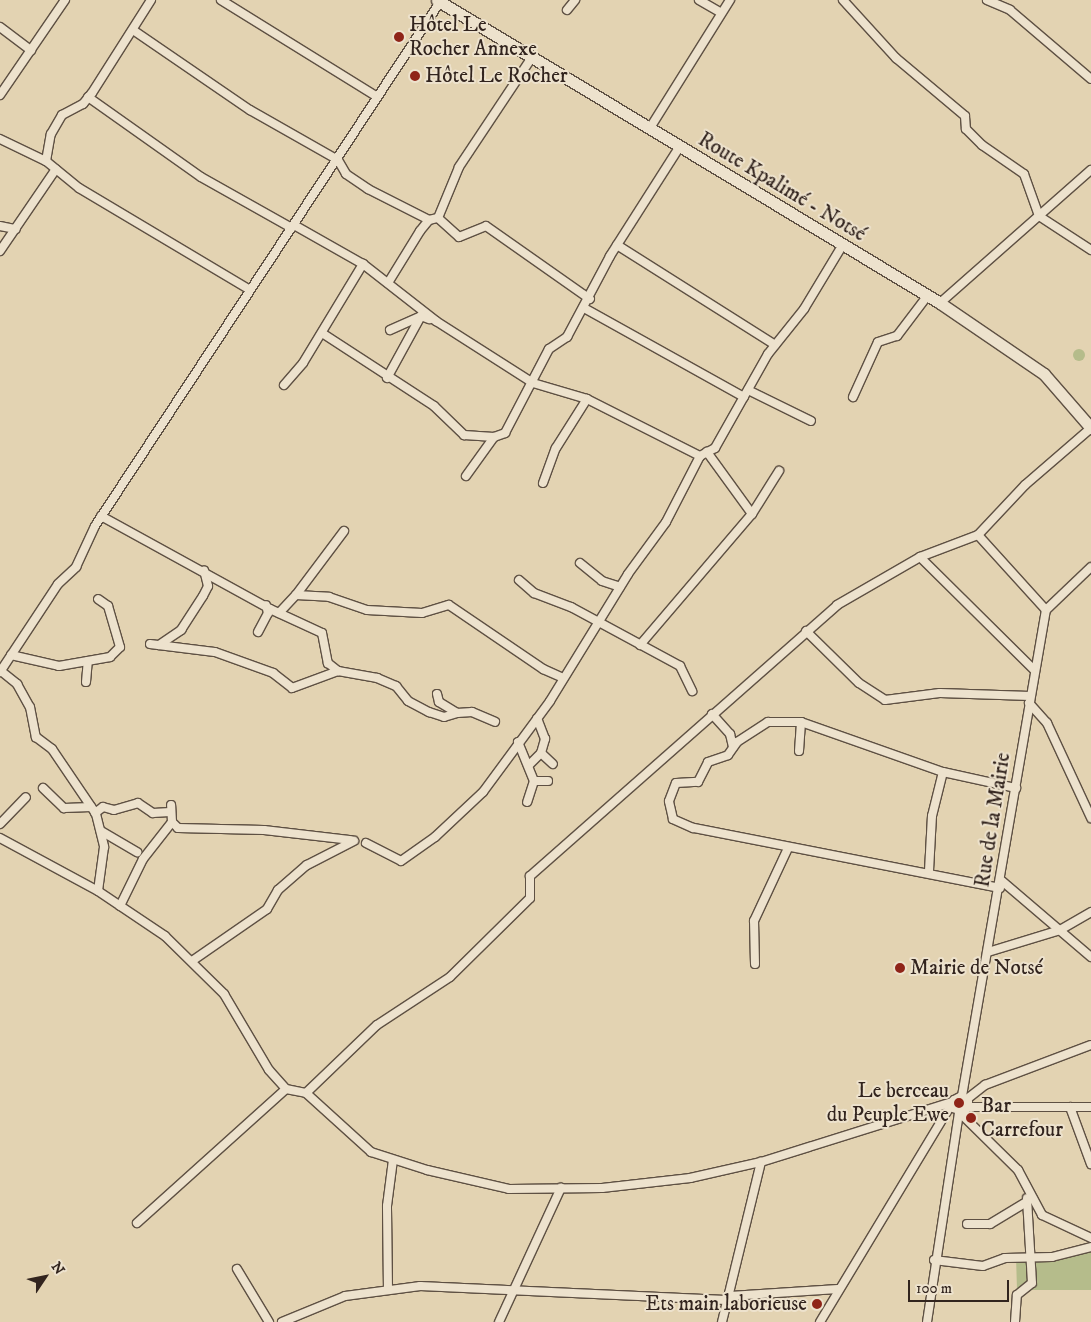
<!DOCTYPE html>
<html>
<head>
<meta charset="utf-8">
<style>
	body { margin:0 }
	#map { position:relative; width:1091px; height:1322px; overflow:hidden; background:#e3d3b2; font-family:"IM FELL DW Pica",serif }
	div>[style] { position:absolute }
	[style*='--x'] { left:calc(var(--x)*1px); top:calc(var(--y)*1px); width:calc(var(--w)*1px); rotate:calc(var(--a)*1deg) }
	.green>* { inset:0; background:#b5bc8b }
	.round { border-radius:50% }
	.roads { filter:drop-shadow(1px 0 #5e5043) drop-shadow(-1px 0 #5e5043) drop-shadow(0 1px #5e5043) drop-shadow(0 -1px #5e5043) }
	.minor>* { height:8px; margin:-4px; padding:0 4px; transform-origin:4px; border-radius:4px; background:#ede2cd }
	.secondary>* { height:11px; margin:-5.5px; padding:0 5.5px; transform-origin:5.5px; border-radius:5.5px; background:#ede2cd }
	.dots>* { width:14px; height:14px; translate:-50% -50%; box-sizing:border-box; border:2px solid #ede2cd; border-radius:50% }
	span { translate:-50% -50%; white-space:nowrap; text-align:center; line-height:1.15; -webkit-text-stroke:4px #ede2cd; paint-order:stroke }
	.poi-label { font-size:21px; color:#32241e }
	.left { translate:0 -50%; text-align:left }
	.right { translate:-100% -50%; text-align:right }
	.street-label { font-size:21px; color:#32241e }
	.north { position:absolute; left:20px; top:1252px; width:50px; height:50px; -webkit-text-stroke:4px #ede2cd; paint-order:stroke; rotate:56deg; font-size:14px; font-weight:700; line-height:20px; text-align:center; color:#32241e }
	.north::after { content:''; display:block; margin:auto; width:18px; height:22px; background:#32241e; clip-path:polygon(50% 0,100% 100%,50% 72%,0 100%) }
	.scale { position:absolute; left:908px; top:1280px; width:101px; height:22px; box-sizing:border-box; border:2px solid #32241e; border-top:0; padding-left:6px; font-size:15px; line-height:18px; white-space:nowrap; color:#32241e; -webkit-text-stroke:4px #ede2cd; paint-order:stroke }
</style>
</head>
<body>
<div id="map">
	<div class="green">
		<i class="round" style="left:1073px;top:349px;width:12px;height:12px"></i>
		<i style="clip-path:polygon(1091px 1248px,1091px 1290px,1017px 1290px,1016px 1256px,1052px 1257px)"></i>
	</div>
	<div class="roads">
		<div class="minor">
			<i style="--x:221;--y:0;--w:182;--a:31.8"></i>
			<i style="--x:699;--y:0;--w:24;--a:30"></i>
			<i style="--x:843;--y:0;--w:79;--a:47.6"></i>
			<i style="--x:896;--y:58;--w:90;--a:40"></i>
			<i style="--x:965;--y:116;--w:13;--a:86"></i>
			<i style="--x:966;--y:129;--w:23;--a:45"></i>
			<i style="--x:982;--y:145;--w:51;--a:34.6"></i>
			<i style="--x:1024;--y:174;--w:45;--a:70.3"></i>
			<i style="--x:1039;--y:216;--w:62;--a:33.2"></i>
			<i style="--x:987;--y:0;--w:25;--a:23"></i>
			<i style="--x:1010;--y:10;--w:106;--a:40.4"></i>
			<i style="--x:567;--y:10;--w:13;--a:-51"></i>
			<i style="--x:0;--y:27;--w:39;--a:37"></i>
			<i style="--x:133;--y:30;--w:142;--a:34.4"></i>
			<i style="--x:250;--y:110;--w:101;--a:29.6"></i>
			<i style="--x:338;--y:160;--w:16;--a:60"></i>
			<i style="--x:346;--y:174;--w:27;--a:34"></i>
			<i style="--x:368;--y:189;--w:68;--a:26.9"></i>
			<i style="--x:0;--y:95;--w:115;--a:-55.6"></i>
			<i style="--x:88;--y:97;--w:138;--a:35.3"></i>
			<i style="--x:201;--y:177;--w:104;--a:29.3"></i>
			<i style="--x:650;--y:128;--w:151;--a:-58"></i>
			<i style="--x:0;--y:139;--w:51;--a:25.6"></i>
			<i style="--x:46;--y:161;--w:43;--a:39.3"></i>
			<i style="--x:79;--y:188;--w:199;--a:30.8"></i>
			<i style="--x:46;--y:161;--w:27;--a:-80"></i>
			<i style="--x:51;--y:134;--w:22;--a:-60"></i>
			<i style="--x:62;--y:115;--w:24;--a:-28"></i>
			<i style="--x:83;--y:104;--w:14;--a:-51"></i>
			<i style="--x:92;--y:93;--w:110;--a:-57.6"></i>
			<i style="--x:438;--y:218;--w:28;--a:42"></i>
			<i style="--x:459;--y:237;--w:29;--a:-22"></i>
			<i style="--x:486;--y:226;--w:127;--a:35.1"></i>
			<i style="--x:294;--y:225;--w:79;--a:29.5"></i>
			<i style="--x:363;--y:264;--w:93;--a:38"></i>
			<i style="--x:436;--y:321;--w:115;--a:32.6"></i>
			<i style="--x:533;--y:383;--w:56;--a:16.5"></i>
			<i style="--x:587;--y:399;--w:127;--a:26.8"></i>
			<i style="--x:0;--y:226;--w:16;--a:11"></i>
			<i style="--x:617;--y:245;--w:187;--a:32.3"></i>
			<i style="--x:0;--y:251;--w:99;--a:-55.7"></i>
			<i style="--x:388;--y:283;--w:61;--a:-58.4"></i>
			<i style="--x:420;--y:231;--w:14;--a:-51"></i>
			<i style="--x:429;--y:220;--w:9;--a:-13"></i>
			<i style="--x:438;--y:218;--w:55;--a:-67.6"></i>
			<i style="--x:459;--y:167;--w:132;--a:-56.4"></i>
			<i style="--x:940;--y:303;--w:201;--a:-41.4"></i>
			<i style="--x:584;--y:308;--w:183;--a:29.1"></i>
			<i style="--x:390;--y:330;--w:34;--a:-24"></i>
			<i style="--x:322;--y:333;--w:134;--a:33.1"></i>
			<i style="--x:434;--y:406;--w:42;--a:44"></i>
			<i style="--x:464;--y:435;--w:30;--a:4"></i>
			<i style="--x:387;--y:378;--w:71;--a:-61.3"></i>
			<i style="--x:421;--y:316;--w:9;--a:21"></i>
			<i style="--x:284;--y:385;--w:29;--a:-49"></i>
			<i style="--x:303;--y:363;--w:116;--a:-58.8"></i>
			<i style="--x:748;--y:390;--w:70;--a:26.2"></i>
			<i style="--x:853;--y:397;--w:60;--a:-65.6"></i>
			<i style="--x:878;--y:342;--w:20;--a:-18"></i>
			<i style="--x:897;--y:336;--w:51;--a:-52.9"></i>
			<i style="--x:466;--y:476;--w:48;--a:-54.3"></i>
			<i style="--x:494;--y:437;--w:12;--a:-20"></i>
			<i style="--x:505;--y:433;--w:95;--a:-62.4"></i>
			<i style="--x:549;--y:349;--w:22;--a:-34"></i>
			<i style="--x:567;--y:337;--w:92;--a:-62"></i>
			<i style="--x:610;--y:256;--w:130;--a:-57.5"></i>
			<i style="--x:543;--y:483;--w:37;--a:-70"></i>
			<i style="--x:556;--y:448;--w:58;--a:-57.7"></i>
			<i style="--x:752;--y:514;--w:51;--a:-57.9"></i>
			<i style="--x:101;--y:516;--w:193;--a:28.8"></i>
			<i style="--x:270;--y:609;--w:57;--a:24.8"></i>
			<i style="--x:322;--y:633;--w:31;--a:79"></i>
			<i style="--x:328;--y:663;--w:13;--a:39"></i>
			<i style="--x:978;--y:535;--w:101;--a:47.8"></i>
			<i style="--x:920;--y:557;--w:161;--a:44.7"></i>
			<i style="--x:580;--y:563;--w:28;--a:39"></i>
			<i style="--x:602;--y:581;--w:19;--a:18"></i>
			<i style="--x:519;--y:580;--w:20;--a:41"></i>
			<i style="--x:534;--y:593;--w:40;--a:21"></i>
			<i style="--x:571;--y:607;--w:124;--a:28.4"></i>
			<i style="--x:680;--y:666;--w:28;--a:64"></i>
			<i style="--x:296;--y:595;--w:80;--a:-53.1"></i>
			<i style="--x:279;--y:613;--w:25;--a:-47"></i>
			<i style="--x:296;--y:595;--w:33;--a:3"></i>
			<i style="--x:329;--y:597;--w:40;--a:18.9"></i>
			<i style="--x:367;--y:610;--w:55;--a:3.1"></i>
			<i style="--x:422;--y:613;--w:28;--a:-17"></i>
			<i style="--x:449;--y:605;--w:114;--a:34.2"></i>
			<i style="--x:543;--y:669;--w:20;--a:24"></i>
			<i style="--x:806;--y:631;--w:74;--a:44.5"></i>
			<i style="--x:859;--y:683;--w:31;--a:33"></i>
			<i style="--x:885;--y:700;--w:55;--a:-7.3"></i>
			<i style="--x:940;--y:693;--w:90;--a:1.9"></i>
			<i style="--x:258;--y:632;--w:21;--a:-62"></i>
			<i style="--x:268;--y:613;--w:8;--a:-104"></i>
			<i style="--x:150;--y:644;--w:65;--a:7"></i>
			<i style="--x:215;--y:652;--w:62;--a:19.9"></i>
			<i style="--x:273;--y:673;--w:24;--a:38"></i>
			<i style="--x:292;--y:688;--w:49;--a:-20.3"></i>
			<i style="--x:338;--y:671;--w:40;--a:10"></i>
			<i style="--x:377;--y:678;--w:21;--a:23"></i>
			<i style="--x:396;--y:686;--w:19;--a:51"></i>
			<i style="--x:408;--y:701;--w:24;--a:28"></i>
			<i style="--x:429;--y:712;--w:16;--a:18"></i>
			<i style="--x:444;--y:717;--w:14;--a:-17"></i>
			<i style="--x:159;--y:645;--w:27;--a:-34"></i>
			<i style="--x:181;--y:630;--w:40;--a:-57.1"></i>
			<i style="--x:203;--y:596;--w:11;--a:-63"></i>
			<i style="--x:208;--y:586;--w:16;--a:-104"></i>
			<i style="--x:640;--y:645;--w:172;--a:-49.5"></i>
			<i style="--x:752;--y:514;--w:77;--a:-126"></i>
			<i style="--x:11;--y:655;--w:49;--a:12.9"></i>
			<i style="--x:59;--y:666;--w:52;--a:-10"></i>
			<i style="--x:110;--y:657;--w:14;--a:-45"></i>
			<i style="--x:120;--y:647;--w:43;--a:-106.3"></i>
			<i style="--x:108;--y:606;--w:12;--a:-145"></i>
			<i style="--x:1;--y:671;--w:21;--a:39"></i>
			<i style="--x:17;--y:684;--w:26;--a:61"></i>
			<i style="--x:30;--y:707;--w:31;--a:79"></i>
			<i style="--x:36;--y:737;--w:20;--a:37"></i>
			<i style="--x:52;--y:749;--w:78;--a:55.9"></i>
			<i style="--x:96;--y:814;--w:34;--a:76"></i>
			<i style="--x:104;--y:847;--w:44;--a:97.8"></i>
			<i style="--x:0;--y:672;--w:105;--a:-56.6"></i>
			<i style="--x:58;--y:584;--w:25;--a:-43"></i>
			<i style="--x:76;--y:567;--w:45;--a:-65.1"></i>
			<i style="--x:95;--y:526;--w:627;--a:-56.64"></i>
			<i style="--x:86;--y:682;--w:21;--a:-85"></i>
			<i style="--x:437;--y:694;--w:8;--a:76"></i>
			<i style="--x:439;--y:702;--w:21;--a:31"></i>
			<i style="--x:457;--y:713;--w:15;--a:-4"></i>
			<i style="--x:472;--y:712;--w:25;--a:23"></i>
			<i style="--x:1029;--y:703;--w:27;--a:48"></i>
			<i style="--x:1047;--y:723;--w:105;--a:65.1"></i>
			<i style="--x:712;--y:714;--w:27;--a:48"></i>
			<i style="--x:730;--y:734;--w:13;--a:77"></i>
			<i style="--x:518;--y:742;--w:42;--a:67.7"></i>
			<i style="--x:534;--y:781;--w:22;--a:108"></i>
			<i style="--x:799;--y:751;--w:29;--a:-86"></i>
			<i style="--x:541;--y:753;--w:16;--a:43"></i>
			<i style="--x:529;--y:765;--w:17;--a:-45"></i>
			<i style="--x:541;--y:753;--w:15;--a:-74"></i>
			<i style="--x:545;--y:739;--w:22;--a:-111"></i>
			<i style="--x:534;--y:781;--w:14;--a:0"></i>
			<i style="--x:43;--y:788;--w:29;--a:44"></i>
			<i style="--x:64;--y:808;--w:27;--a:-2"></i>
			<i style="--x:95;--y:813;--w:10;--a:-37"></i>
			<i style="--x:103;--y:807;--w:11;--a:15"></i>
			<i style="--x:114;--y:810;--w:25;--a:-16"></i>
			<i style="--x:138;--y:803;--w:18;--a:34"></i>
			<i style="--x:153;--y:813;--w:17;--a:-3"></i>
			<i style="--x:172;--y:822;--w:8;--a:45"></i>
			<i style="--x:178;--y:828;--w:86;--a:1.3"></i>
			<i style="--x:264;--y:830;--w:88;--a:6.6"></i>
			<i style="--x:0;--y:824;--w:37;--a:-46"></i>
			<i style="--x:101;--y:831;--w:42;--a:30.3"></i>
			<i style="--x:0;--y:838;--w:111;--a:28.4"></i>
			<i style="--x:98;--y:891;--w:81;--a:33.9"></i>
			<i style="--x:165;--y:936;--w:83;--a:44.5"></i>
			<i style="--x:224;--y:994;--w:88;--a:59.4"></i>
			<i style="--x:269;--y:1070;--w:25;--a:48"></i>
			<i style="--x:286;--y:1089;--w:20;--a:11"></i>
			<i style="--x:306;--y:1093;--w:88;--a:42.2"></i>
			<i style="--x:371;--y:1152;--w:59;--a:17.8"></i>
			<i style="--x:427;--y:1170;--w:84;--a:13"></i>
			<i style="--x:509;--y:1189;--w:93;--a:-0.6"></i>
			<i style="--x:602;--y:1188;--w:89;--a:-6.5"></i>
			<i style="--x:690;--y:1178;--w:73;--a:-12.7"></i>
			<i style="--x:761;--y:1162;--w:200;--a:-17.4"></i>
			<i style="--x:366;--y:843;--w:39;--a:27"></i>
			<i style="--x:401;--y:861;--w:42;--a:-35.2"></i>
			<i style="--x:435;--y:837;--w:66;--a:-43.2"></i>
			<i style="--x:483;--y:792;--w:113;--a:-53.6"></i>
			<i style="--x:550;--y:701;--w:149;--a:-58.4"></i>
			<i style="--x:628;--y:574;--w:64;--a:-53.8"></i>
			<i style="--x:666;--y:522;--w:74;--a:-62.7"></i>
			<i style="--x:700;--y:456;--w:17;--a:-28"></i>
			<i style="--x:715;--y:448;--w:108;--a:-60.6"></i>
			<i style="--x:768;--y:354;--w:58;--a:-51.3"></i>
			<i style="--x:804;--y:309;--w:74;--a:-58.9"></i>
			<i style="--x:929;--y:871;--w:55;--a:-86.9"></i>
			<i style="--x:932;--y:816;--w:45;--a:-76"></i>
			<i style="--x:1002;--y:881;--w:117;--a:40.5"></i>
			<i style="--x:1000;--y:888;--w:313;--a:-168.9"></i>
			<i style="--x:693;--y:828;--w:22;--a:-156"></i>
			<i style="--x:673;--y:819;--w:18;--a:-103"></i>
			<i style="--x:669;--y:801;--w:19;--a:-69"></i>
			<i style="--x:676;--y:783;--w:22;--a:-3"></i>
			<i style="--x:698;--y:782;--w:22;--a:-63"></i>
			<i style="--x:708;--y:762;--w:21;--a:-19"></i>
			<i style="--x:728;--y:755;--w:16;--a:-55"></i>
			<i style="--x:737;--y:742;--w:37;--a:-33"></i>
			<i style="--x:768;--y:722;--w:33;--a:0"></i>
			<i style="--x:801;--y:722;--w:151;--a:19.4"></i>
			<i style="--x:943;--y:772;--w:75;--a:12.4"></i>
			<i style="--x:120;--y:906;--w:52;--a:-63.9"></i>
			<i style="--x:143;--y:859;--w:47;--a:-51.9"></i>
			<i style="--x:172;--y:822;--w:17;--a:-93"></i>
			<i style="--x:988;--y:952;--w:75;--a:-17"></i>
			<i style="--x:1060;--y:930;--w:36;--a:-30"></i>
			<i style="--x:192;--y:961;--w:91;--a:-34.7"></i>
			<i style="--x:267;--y:909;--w:22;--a:-60"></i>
			<i style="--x:278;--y:890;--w:38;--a:-41"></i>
			<i style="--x:307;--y:865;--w:53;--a:-27.1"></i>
			<i style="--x:755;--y:964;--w:43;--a:-91.3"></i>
			<i style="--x:754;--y:921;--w:81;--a:-65"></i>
			<i style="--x:306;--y:1093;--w:98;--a:-43.8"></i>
			<i style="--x:377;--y:1025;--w:87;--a:-33.3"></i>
			<i style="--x:450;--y:977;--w:112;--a:-44.6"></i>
			<i style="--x:530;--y:898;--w:22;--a:-90"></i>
			<i style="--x:530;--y:876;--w:409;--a:-41.4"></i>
			<i style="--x:837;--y:605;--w:96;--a:-30"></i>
			<i style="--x:920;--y:557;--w:62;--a:-20.8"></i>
			<i style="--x:978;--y:535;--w:69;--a:-46.8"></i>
			<i style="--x:1025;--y:485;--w:87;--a:-40.8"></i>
			<i style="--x:962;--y:1096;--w:493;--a:-80.2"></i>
			<i style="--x:1046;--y:610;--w:62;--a:-43.7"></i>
			<i style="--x:967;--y:1099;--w:23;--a:-38"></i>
			<i style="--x:985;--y:1085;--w:113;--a:-20.7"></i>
			<i style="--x:969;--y:1107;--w:122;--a:0"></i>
			<i style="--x:1070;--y:1107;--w:61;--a:69.8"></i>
			<i style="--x:961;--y:1114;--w:80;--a:44.5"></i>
			<i style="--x:1018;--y:1170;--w:51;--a:61.9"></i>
			<i style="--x:1042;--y:1215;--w:54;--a:25.1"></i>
			<i style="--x:137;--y:1223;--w:200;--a:-42"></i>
			<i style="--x:967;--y:1224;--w:23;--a:0"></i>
			<i style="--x:990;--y:1224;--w:44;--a:-31.2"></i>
			<i style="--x:934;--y:1260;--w:49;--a:7"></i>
			<i style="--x:983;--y:1266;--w:23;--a:-20"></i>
			<i style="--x:1005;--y:1258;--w:47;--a:-1.2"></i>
			<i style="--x:1052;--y:1257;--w:40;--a:-14.4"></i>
			<i style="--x:237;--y:1269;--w:62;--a:58.9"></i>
			<i style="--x:388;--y:1290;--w:84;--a:-90.7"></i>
			<i style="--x:387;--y:1206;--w:46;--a:-82.6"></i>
			<i style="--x:730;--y:1296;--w:108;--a:-3.7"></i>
			<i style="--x:282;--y:1322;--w:68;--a:-22.4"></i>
			<i style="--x:345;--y:1296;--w:76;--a:-7.6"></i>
			<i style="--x:420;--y:1286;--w:306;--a:2.6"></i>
			<i style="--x:499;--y:1322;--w:148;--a:-65.2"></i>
			<i style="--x:722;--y:1322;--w:165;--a:-76.3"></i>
			<i style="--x:820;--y:1322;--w:259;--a:-58.9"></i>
			<i style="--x:954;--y:1100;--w:9;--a:-27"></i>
			<i style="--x:962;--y:1096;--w:8;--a:45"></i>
			<i style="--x:968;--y:1102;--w:10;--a:107"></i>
			<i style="--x:965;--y:1112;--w:13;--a:-162"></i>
			<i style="--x:927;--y:1322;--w:211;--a:-81.3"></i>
			<i style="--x:1015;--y:1322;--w:27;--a:-86"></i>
			<i style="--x:1017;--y:1295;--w:19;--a:-39"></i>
			<i style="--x:1032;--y:1283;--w:85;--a:-93.4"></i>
		</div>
		<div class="secondary">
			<i style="--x:437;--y:0;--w:587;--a:31.06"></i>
			<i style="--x:940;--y:303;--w:126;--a:34.3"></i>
			<i style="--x:1044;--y:374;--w:72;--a:49"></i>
		</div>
	</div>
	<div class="dots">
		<i style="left:399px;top:37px;background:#8f2418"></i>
		<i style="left:415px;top:76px;background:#8f2418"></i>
		<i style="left:900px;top:968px;background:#8f2418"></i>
		<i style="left:959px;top:1103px;background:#8f2418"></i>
		<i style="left:971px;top:1118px;background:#8f2418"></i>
		<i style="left:817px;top:1304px;background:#8f2418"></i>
	</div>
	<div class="poi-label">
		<span class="left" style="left:409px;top:37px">Hôtel Le<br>Rocher Annexe</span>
		<span class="left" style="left:425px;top:76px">Hôtel Le Rocher</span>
		<span class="left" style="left:910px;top:968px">Mairie de Notsé</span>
		<span class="right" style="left:949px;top:1103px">Le berceau<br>du Peuple Ewe</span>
		<span class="left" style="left:981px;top:1118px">Bar<br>Carrefour</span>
		<span class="right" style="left:807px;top:1304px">Ets main laborieuse</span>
	</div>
	<div class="street-label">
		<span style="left:782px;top:187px;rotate:31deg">Route Kpalimé - Notsé</span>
		<span style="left:993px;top:820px;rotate:-81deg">Rue de la Mairie</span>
	</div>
	<div class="north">N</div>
	<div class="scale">100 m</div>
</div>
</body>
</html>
